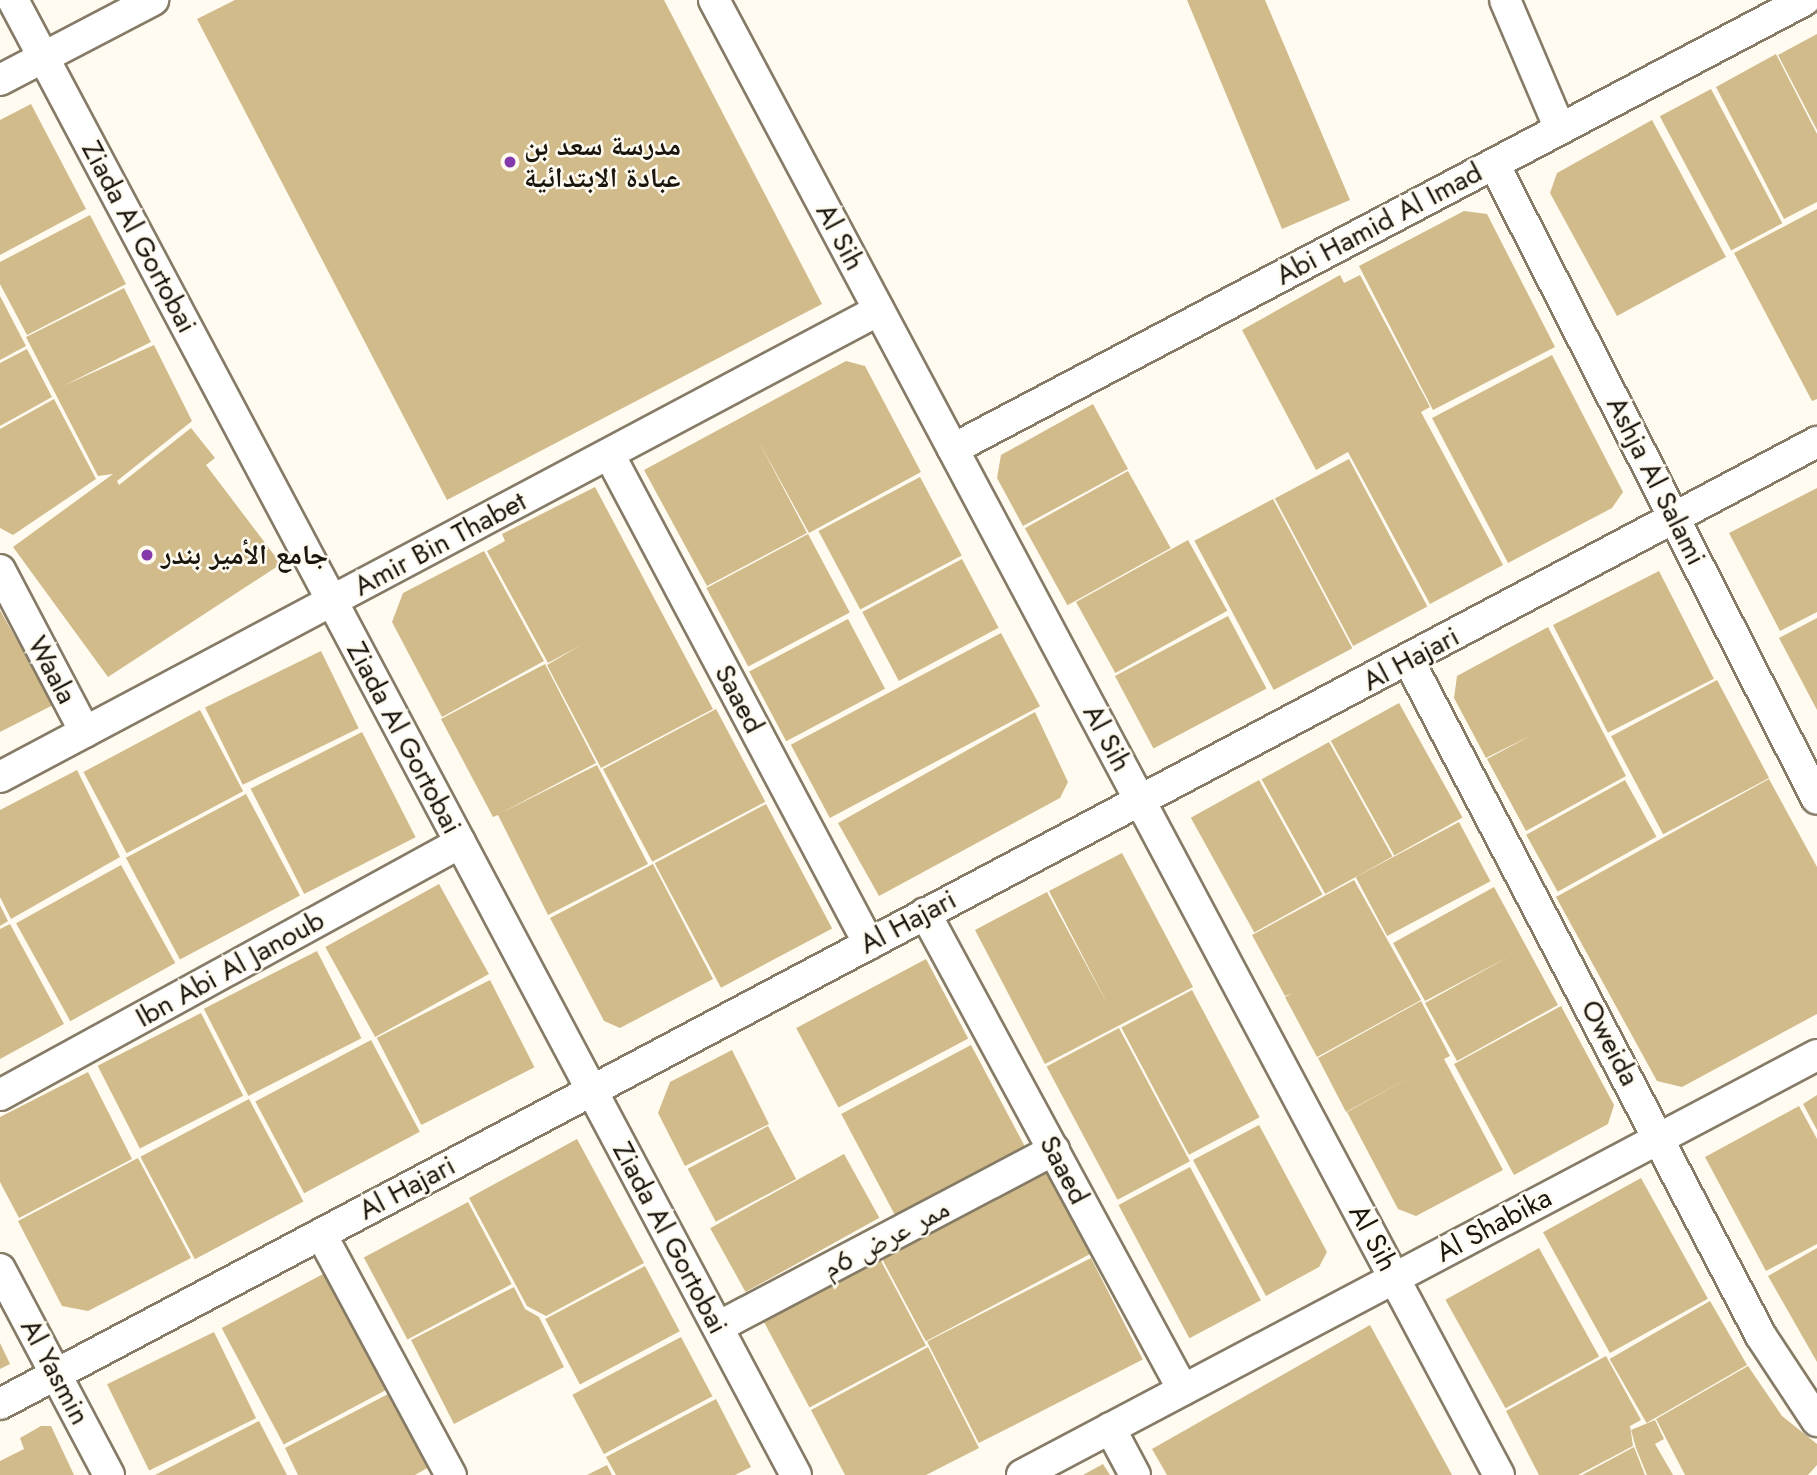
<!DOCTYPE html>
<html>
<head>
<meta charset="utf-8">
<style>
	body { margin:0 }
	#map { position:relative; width:1817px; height:1475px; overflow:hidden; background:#fffbf1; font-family:Jost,"Noto Naskh Arabic",sans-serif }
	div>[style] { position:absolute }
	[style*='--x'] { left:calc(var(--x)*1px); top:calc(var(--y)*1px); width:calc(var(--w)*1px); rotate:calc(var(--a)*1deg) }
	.building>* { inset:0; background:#d1bb8a; transform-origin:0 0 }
	.roads { filter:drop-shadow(2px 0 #857b66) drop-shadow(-2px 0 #857b66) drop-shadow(0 2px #857b66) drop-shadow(0 -2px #857b66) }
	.minor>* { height:30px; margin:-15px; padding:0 15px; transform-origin:15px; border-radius:15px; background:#fff }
	.dots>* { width:19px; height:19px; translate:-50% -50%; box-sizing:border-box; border:4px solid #fffbf1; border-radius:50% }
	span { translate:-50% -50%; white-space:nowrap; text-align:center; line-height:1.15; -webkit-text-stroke:5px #fffbf1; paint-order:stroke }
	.poi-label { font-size:28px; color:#1a160e; font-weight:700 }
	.left { translate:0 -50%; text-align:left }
	.street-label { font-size:28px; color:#1a160e }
</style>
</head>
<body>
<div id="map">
	<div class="building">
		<i style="clip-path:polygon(235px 0,664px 0,822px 304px,447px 500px,197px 19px)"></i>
		<i style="clip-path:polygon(1187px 0,1265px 0,1350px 200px,1282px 229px)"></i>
		<i style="clip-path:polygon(1817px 34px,1817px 130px,1778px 55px)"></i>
		<i style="clip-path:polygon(1776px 54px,1817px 134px,1817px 202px,1784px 219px,1716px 87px)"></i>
		<i style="left:1711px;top:89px;width:152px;height:58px;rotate:62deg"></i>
		<i style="clip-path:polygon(31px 104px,86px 209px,0 255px,0 120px)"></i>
		<i style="clip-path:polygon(1652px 120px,1726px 257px,1617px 316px,1550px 193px,1557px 173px)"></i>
		<i style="clip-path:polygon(1817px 209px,1817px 399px,1812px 401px,1734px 253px)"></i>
		<i style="clip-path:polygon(1464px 211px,1487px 214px,1555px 347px,1433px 410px,1359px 266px)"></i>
		<i style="clip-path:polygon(90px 215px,126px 284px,27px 335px,0 284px,0 262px)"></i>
		<i style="clip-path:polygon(1340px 275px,1344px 283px,1360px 275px,1430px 407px,1421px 412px,1503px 565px,1430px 604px,1348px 452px,1316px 470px,1242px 330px)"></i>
		<i style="clip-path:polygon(124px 288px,151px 342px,63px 386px,154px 345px,192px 421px,117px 481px,119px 485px,191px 428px,215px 458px,206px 465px,281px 564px,108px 677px,13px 547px,113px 474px,98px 476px,26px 337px)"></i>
		<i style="clip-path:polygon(0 296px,26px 346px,0 360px)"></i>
		<i style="clip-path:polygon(27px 349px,52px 397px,0 426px,0 363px)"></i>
		<i style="clip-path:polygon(1552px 355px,1623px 492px,1612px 508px,1508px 563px,1432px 418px)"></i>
		<i style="clip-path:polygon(846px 361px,865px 366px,921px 472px,809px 533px,759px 442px,807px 533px,707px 586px,644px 470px)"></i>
		<i style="clip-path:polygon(54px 399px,96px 479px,13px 535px,0 528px,0 429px)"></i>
		<i style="clip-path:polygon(1093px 404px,1128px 469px,1023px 526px,997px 478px,1001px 455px)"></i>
		<i style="left:1349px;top:459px;width:167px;height:84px;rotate:62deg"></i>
		<i style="left:1128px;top:471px;width:88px;height:118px;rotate:61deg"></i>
		<i style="left:920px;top:477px;width:89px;height:115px;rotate:62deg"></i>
		<i style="clip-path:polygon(595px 487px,713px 709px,601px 768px,547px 665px,581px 645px,548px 663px,487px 551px,505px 541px,502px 534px)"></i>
		<i style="clip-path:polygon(1817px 488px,1817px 612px,1780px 631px,1729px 533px)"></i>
		<i style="left:1273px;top:499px;width:169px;height:89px;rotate:62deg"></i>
		<i style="left:808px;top:534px;width:89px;height:115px;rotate:62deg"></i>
		<i style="left:1188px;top:540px;width:81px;height:128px;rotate:61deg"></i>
		<i style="clip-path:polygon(484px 551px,544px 661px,442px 717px,392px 622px,403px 593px)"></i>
		<i style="left:962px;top:559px;width:78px;height:113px;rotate:62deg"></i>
		<i style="left:1659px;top:571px;width:121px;height:119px;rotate:63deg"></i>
		<i style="clip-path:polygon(0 610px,53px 705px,0 732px)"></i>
		<i style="left:1228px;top:616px;width:82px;height:128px;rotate:62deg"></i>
		<i style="clip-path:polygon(1817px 618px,1817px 710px,1779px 638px)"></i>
		<i style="left:848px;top:619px;width:79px;height:112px;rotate:62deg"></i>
		<i style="clip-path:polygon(1548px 627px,1626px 776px,1526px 831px,1487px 759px,1532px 735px,1486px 758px,1454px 698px,1457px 676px)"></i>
		<i style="left:1001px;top:633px;width:83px;height:238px;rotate:62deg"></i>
		<i style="left:321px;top:651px;width:86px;height:129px;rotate:64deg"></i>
		<i style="clip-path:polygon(545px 664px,596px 763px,501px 813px,597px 765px,648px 864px,548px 915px,498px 815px,493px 817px,441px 719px)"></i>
		<i style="left:1717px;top:680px;width:111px;height:120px;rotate:62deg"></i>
		<i style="left:1399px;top:703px;width:131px;height:78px;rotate:61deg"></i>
		<i style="left:716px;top:709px;width:105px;height:128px;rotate:62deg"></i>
		<i style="left:200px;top:710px;width:92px;height:132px;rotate:62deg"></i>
		<i style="clip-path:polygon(1035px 712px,1068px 782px,1060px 798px,879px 896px,838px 823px)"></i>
		<i style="left:362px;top:732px;width:118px;height:125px;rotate:63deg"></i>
		<i style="left:1329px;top:742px;width:131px;height:77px;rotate:61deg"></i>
		<i style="clip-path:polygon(77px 770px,120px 857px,11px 919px,0 897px,0 810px)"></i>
		<i style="clip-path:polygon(1769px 779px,1817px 867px,1817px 1014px,1682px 1087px,1657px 1081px,1556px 897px)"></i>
		<i style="left:1259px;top:780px;width:131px;height:78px;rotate:61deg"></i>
		<i style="left:1625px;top:780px;width:65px;height:113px;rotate:61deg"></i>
		<i style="left:246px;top:794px;width:115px;height:136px;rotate:62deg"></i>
		<i style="left:766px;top:804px;width:141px;height:126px;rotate:62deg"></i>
		<i style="left:1459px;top:822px;width:67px;height:117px;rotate:62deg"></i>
		<i style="clip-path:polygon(1122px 853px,1193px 987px,1045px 1064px,975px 930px,1047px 892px,1108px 1005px,1049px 891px)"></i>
		<i style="clip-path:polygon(653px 864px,713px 979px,620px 1028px,604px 1021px,550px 918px)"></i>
		<i style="left:121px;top:865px;width:112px;height:120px;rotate:61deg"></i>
		<i style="clip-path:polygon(1354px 880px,1421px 1000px,1317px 1057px,1285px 997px,1293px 993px,1285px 996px,1252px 935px)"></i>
		<i style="left:439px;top:884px;width:103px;height:130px;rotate:61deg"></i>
		<i style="clip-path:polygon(1494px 887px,1558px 1005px,1457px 1061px,1425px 1003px,1510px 956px,1425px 1001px,1393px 943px)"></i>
		<i style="clip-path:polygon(0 905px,8px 921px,0 926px)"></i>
		<i style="clip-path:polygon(10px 924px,64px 1024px,0 1059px,0 929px)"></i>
		<i style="left:317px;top:951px;width:98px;height:127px;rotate:63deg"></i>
		<i style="left:926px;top:959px;width:90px;height:147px;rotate:62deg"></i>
		<i style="left:490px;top:980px;width:98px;height:127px;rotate:63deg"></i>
		<i style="left:1192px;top:990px;width:144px;height:80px;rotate:62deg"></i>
		<i style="clip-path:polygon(1421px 1001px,1450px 1056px,1444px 1059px,1503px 1170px,1416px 1216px,1398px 1209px,1347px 1112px,1414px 1075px,1346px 1112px,1318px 1058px)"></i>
		<i style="clip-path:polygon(1561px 1006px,1614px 1105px,1608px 1124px,1514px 1175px,1454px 1064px)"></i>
		<i style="left:201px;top:1013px;width:93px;height:116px;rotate:63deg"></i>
		<i style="left:1119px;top:1028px;width:151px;height:82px;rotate:62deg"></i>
		<i style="left:371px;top:1040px;width:104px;height:131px;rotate:62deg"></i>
		<i style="left:971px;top:1045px;width:115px;height:147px;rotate:62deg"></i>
		<i style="clip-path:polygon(732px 1050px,769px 1124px,685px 1166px,658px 1113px,670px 1082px)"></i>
		<i style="clip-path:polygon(88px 1072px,132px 1159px,19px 1218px,0 1182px,0 1117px)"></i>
		<i style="clip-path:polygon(1817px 1095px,1817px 1130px,1803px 1104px)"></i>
		<i style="left:249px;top:1099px;width:116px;height:123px;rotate:62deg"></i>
		<i style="clip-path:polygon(1799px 1106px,1817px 1139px,1817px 1244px,1766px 1271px,1705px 1157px)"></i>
		<i style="clip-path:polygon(1259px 1125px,1327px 1252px,1319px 1267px,1266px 1296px,1193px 1160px)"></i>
		<i style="left:768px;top:1126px;width:60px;height:91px;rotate:62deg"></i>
		<i style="clip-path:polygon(577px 1139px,644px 1263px,546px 1316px,527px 1306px,469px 1198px)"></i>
		<i style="left:844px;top:1154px;width:73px;height:153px;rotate:61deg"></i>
		<i style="clip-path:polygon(138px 1158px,191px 1258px,88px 1311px,62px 1306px,18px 1221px)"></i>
		<i style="left:1190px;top:1167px;width:151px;height:81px;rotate:62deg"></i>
		<i style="left:1046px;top:1171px;width:94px;height:186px;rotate:62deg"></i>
		<i style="left:1641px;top:1178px;width:138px;height:112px;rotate:61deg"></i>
		<i style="left:468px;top:1202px;width:93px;height:118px;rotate:62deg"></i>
		<i style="left:1539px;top:1248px;width:124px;height:107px;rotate:61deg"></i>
		<i style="clip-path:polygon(1817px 1248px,1817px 1362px,1768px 1276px)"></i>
		<i style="left:1091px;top:1258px;width:114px;height:184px;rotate:63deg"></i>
		<i style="left:880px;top:1259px;width:98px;height:132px;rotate:62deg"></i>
		<i style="left:645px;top:1266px;width:74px;height:113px;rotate:62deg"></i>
		<i style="left:325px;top:1273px;width:132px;height:117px;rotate:62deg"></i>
		<i style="clip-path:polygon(514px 1287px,525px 1309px,539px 1317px,564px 1367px,454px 1424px,411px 1340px)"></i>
		<i style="left:1710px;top:1301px;width:74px;height:116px;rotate:60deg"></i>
		<i style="clip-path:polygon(1370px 1325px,1452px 1475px,1167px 1475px,1152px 1449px)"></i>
		<i style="left:214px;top:1332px;width:96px;height:119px;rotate:64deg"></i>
		<i style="left:681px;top:1337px;width:67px;height:123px;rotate:62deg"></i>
		<i style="clip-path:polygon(0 1343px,10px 1364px,0 1369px)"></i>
		<i style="clip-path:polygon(928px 1347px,979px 1448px,926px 1475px,845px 1475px,811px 1410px)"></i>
		<i style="clip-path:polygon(1606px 1356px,1641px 1420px,1630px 1426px,1633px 1446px,1578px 1475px,1539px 1475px,1506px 1411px)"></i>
		<i style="clip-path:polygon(1748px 1366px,1782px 1416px,1817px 1444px,1817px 1465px,1808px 1475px,1685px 1475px,1656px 1419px)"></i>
		<i style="clip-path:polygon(390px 1393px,429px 1467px,415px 1475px,298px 1475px,285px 1448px)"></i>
		<i style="clip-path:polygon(716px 1399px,751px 1467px,735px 1475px,616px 1475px,606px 1457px)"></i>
		<i style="clip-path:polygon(1655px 1420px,1664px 1439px,1655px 1444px,1673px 1475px,1647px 1475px,1636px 1448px,1631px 1430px)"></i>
		<i style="clip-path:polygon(259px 1421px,287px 1475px,155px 1475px)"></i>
		<i style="clip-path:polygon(41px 1426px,51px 1426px,74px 1475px,0 1475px,0 1461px,24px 1449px,20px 1438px)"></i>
		<i style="clip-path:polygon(1634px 1447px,1645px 1475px,1582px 1475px)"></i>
		<i style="clip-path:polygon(1103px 1464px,1110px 1475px,1083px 1475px)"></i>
		<i style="clip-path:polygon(607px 1465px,612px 1475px,587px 1475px)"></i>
	</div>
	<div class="roads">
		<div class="minor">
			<i style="--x:13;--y:0;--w:1670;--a:62.04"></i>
			<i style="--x:714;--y:0;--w:1671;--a:61.98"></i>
			<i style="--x:1505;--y:0;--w:140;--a:66.9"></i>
			<i style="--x:0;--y:80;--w:173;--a:-27.6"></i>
			<i style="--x:1494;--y:164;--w:712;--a:63.04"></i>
			<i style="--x:953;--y:449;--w:963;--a:-27.79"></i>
			<i style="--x:609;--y:454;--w:555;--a:62.05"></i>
			<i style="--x:0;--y:570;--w:183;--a:62.3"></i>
			<i style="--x:1409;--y:661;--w:761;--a:62.46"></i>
			<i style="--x:1761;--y:1336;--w:102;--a:56.6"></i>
			<i style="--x:0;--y:777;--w:995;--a:-27.98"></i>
			<i style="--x:925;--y:913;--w:542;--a:61.59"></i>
			<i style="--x:0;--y:1095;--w:525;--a:-28.72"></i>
			<i style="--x:321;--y:1234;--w:274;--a:61.7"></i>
			<i style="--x:0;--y:1269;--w:233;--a:62.1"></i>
			<i style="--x:718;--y:1327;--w:380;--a:-27.8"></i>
			<i style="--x:0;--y:1404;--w:2056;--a:-27.9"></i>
			<i style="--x:1110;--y:1428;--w:53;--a:62"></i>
			<i style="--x:1022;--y:1475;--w:899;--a:-27.85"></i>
		</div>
	</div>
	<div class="dots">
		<i style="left:510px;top:162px;background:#853aac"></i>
		<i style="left:147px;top:555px;background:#853aac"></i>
	</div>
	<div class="poi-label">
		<span class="left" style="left:524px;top:162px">مدرسة سعد بن<br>عبادة الابتدائية</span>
		<span class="left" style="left:161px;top:555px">جامع الأمير بندر</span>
	</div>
	<div class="street-label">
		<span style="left:1379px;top:224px;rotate:-28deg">Abi Hamid Al Imad</span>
		<span style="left:139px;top:237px;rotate:62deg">Ziada Al Gortobai</span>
		<span style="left:840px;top:237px;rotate:62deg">Al Sih</span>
		<span style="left:1656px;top:481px;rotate:63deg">Ashja Al Salami</span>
		<span style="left:440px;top:544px;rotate:-28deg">Amir Bin Thabet</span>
		<span style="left:1411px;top:659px;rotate:-28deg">Al Hajari</span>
		<span style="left:52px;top:670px;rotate:62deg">Waala</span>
		<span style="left:739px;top:699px;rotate:62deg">Saaed</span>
		<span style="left:404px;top:738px;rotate:62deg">Ziada Al Gortobai</span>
		<span style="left:1107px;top:738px;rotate:62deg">Al Sih</span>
		<span style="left:908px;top:922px;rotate:-28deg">Al Hajari</span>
		<span style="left:230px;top:969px;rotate:-29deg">Ibn Abi Al Janoub</span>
		<span style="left:1610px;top:1043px;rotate:62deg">Oweida</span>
		<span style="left:1064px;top:1170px;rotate:62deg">Saaed</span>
		<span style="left:407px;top:1188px;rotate:-28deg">Al Hajari</span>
		<span style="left:1494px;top:1225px;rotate:-28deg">Al Shabika</span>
		<span style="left:670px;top:1238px;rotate:62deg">Ziada Al Gortobai</span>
		<span style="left:1373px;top:1238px;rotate:62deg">Al Sih</span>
		<span style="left:886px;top:1239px;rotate:-28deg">ممر عرض 6م</span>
		<span style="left:55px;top:1372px;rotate:62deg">Al Yasmin</span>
	</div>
</div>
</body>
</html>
